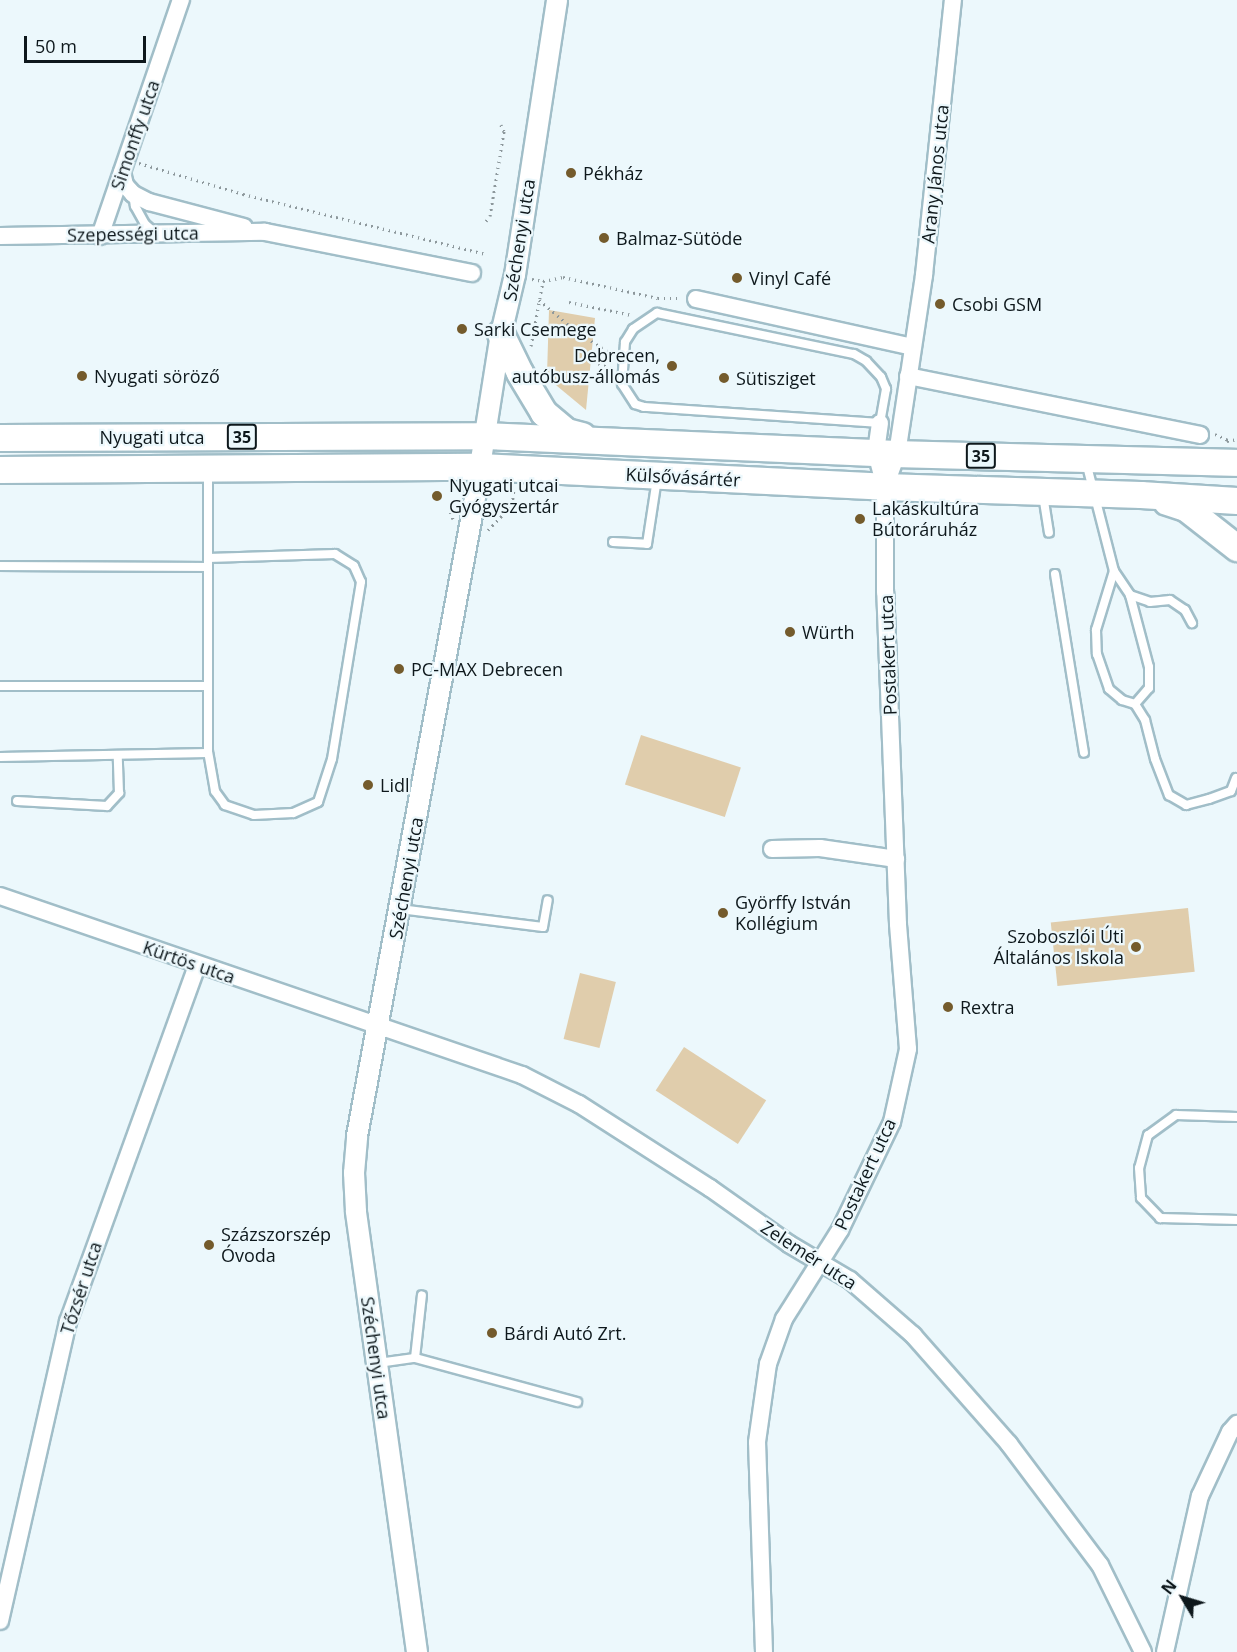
<!DOCTYPE html>
<html>
<head>
<meta charset="utf-8">
<style>
	body { margin:0 }
	#map { position:relative; width:1237px; height:1652px; overflow:hidden; background:#ecf8fc; font-family:"Open Sans",sans-serif }
	div>[style] { position:absolute }
	[style*='--x'] { left:calc(var(--x)*1px); top:calc(var(--y)*1px); width:calc(var(--w)*1px); rotate:calc(var(--a)*1deg) }
	.green>* { inset:0; background:#e0cdac; transform-origin:0 0 }
	.path>* { height:3px; margin-top:-1.5px; transform-origin:0; background:repeating-linear-gradient(90deg,#8d989c 0 1.5px,transparent 0 6px) }
	.roads { filter:drop-shadow(2px 0 #a1bec8) drop-shadow(-2px 0 #a1bec8) drop-shadow(0 2px #a1bec8) drop-shadow(0 -2px #a1bec8) }
	.service>* { height:8px; margin:-4px; padding:0 4px; transform-origin:4px; border-radius:4px; background:#fff }
	.minor>* { height:16px; margin:-8px; padding:0 8px; transform-origin:8px; border-radius:8px; background:#fff }
	.tertiary>* { height:20px; margin:-10px; padding:0 10px; transform-origin:10px; border-radius:10px; background:#fff }
	.primary>* { height:26px; margin:-13px; padding:0 13px; transform-origin:13px; border-radius:13px; background:#fff }
	.dots>* { width:16px; height:16px; translate:-50% -50%; box-sizing:border-box; border:3px solid #ecf8fc; border-radius:50% }
	span { translate:-50% -50%; white-space:nowrap; text-align:center; line-height:1.15; -webkit-text-stroke:4.5px #ecf8fc; paint-order:stroke }
	.shield-label span { padding:2px 4px; background:#ecf8fc; border:2px solid; border-radius:4px; -webkit-text-stroke-width:0 }
	.shield-label { font-size:16px; color:#0e181c; font-weight:700 }
	.street-label { font-size:18px; color:#0e181c }
	.poi-label { font-size:18px; color:#0e181c }
	.left { translate:0 -50%; text-align:left }
	.right { translate:-100% -50%; text-align:right }
	.north { position:absolute; left:1153px; top:1568px; width:60px; height:60px; -webkit-text-stroke:4px #ecf8fc; paint-order:stroke; rotate:308deg; font-size:16px; font-weight:700; line-height:24px; text-align:center; color:#0e181c }
	.north::after { content:''; display:block; margin:auto; width:21px; height:27px; background:#0e181c; clip-path:polygon(50% 0,100% 100%,50% 72%,0 100%) }
	.scale { position:absolute; left:24px; top:36px; width:122px; height:27px; box-sizing:border-box; border:3px solid #0e181c; border-top:0; padding-left:8px; font-size:18px; line-height:21px; white-space:nowrap; color:#0e181c; -webkit-text-stroke:4px #ecf8fc; paint-order:stroke }
</style>
</head>
<body>
<div id="map">
	<div class="green">
		<i style="clip-path:polygon(549px 310px,595px 318px,586px 410px,551px 381px,547px 374px)"></i>
		<i style="left:641px;top:735px;width:105px;height:52px;rotate:18deg"></i>
		<i style="left:1188px;top:908px;width:64px;height:138px;rotate:84deg"></i>
		<i style="left:580px;top:973px;width:37px;height:68px;rotate:14deg"></i>
		<i style="left:684px;top:1047px;width:98px;height:52px;rotate:33deg"></i>
	</div>
	<div class="path">
		<i style="--x:139;--y:163;--w:109;--a:16.6"></i>
		<i style="--x:243;--y:194;--w:250;--a:13.9"></i>
		<i style="--x:486;--y:221;--w:6;--a:-51"></i>
		<i style="--x:490;--y:216;--w:86;--a:-80.6"></i>
		<i style="--x:504;--y:131;--w:7;--a:-117"></i>
		<i style="--x:532;--y:279;--w:11;--a:10"></i>
		<i style="--x:543;--y:281;--w:20;--a:-11"></i>
		<i style="--x:563;--y:277;--w:97;--a:12.5"></i>
		<i style="--x:658;--y:298;--w:24;--a:0"></i>
		<i style="--x:539;--y:300;--w:48;--a:40"></i>
		<i style="--x:576;--y:331;--w:43;--a:32.6"></i>
		<i style="--x:569;--y:302;--w:64;--a:11.7"></i>
		<i style="--x:531;--y:346;--w:66;--a:-79.5"></i>
		<i style="--x:587;--y:359;--w:28;--a:21"></i>
		<i style="--x:1215;--y:434;--w:14;--a:25"></i>
		<i style="--x:1227;--y:441;--w:10;--a:-11"></i>
		<i style="--x:489;--y:505;--w:23;--a:0"></i>
		<i style="--x:453;--y:519;--w:9;--a:-111"></i>
		<i style="--x:450;--y:511;--w:6;--a:-39"></i>
		<i style="--x:488;--y:530;--w:35;--a:-46"></i>
		<i style="--x:512;--y:505;--w:16;--a:-83"></i>
	</div>
	<div class="roads">
		<div class="service">
			<i style="--x:133;--y:194;--w:12;--a:81"></i>
			<i style="--x:135;--y:206;--w:21;--a:61"></i>
			<i style="--x:145;--y:224;--w:11;--a:41"></i>
			<i style="--x:657;--y:313;--w:201;--a:11.8"></i>
			<i style="--x:854;--y:354;--w:14;--a:30"></i>
			<i style="--x:866;--y:361;--w:22;--a:47"></i>
			<i style="--x:881;--y:377;--w:13;--a:67"></i>
			<i style="--x:886;--y:389;--w:35;--a:100"></i>
			<i style="--x:880;--y:423;--w:237;--a:-176.1"></i>
			<i style="--x:644;--y:407;--w:9;--a:-162"></i>
			<i style="--x:635;--y:404;--w:24;--a:-123"></i>
			<i style="--x:622;--y:384;--w:42;--a:-85.9"></i>
			<i style="--x:625;--y:342;--w:15;--a:-58"></i>
			<i style="--x:633;--y:329;--w:29;--a:-34"></i>
			<i style="--x:1086;--y:462;--w:113;--a:75.6"></i>
			<i style="--x:1114;--y:571;--w:29;--a:56"></i>
			<i style="--x:1130;--y:595;--w:21;--a:19"></i>
			<i style="--x:1150;--y:602;--w:20;--a:-6"></i>
			<i style="--x:1170;--y:600;--w:18;--a:34"></i>
			<i style="--x:1185;--y:610;--w:15;--a:62"></i>
			<i style="--x:1043;--y:495;--w:38;--a:81"></i>
			<i style="--x:613;--y:542;--w:34;--a:3"></i>
			<i style="--x:647;--y:544;--w:66;--a:-81.3"></i>
			<i style="--x:208;--y:558;--w:127;--a:-1.8"></i>
			<i style="--x:335;--y:554;--w:22;--a:32"></i>
			<i style="--x:354;--y:566;--w:17;--a:66"></i>
			<i style="--x:361;--y:582;--w:179;--a:99.3"></i>
			<i style="--x:332;--y:759;--w:45;--a:108"></i>
			<i style="--x:318;--y:802;--w:27;--a:156"></i>
			<i style="--x:293;--y:813;--w:39;--a:177"></i>
			<i style="--x:254;--y:815;--w:31;--a:-161"></i>
			<i style="--x:225;--y:805;--w:17;--a:-126"></i>
			<i style="--x:215;--y:791;--w:39;--a:-100"></i>
			<i style="--x:208;--y:753;--w:281;--a:-90"></i>
			<i style="--x:0;--y:566;--w:208;--a:0.3"></i>
			<i style="--x:1114;--y:571;--w:62;--a:107"></i>
			<i style="--x:1096;--y:630;--w:24;--a:88"></i>
			<i style="--x:1097;--y:654;--w:37;--a:71"></i>
			<i style="--x:1109;--y:689;--w:17;--a:40"></i>
			<i style="--x:1122;--y:700;--w:14;--a:17"></i>
			<i style="--x:1135;--y:704;--w:21;--a:-49"></i>
			<i style="--x:1149;--y:688;--w:21;--a:-90"></i>
			<i style="--x:1149;--y:667;--w:74;--a:-104.8"></i>
			<i style="--x:1055;--y:574;--w:181;--a:80.8"></i>
			<i style="--x:0;--y:686;--w:208;--a:0"></i>
			<i style="--x:1135;--y:704;--w:19;--a:58"></i>
			<i style="--x:1145;--y:720;--w:40;--a:75.6"></i>
			<i style="--x:1155;--y:759;--w:39;--a:69"></i>
			<i style="--x:1169;--y:795;--w:20;--a:30"></i>
			<i style="--x:1186;--y:805;--w:24;--a:-15"></i>
			<i style="--x:1209;--y:799;--w:23;--a:-20"></i>
			<i style="--x:1231;--y:791;--w:14;--a:-69"></i>
			<i style="--x:0;--y:757;--w:208;--a:-1.1"></i>
			<i style="--x:17;--y:801;--w:90;--a:3.2"></i>
			<i style="--x:107;--y:806;--w:18;--a:-47"></i>
			<i style="--x:119;--y:793;--w:38;--a:-92"></i>
			<i style="--x:400;--y:909;--w:144;--a:7.2"></i>
			<i style="--x:543;--y:927;--w:27;--a:-80"></i>
			<i style="--x:1237;--y:1117;--w:61;--a:-178.1"></i>
			<i style="--x:1176;--y:1115;--w:34;--a:144"></i>
			<i style="--x:1148;--y:1135;--w:34;--a:105"></i>
			<i style="--x:1139;--y:1168;--w:30;--a:86"></i>
			<i style="--x:1141;--y:1198;--w:28;--a:46"></i>
			<i style="--x:1160;--y:1218;--w:77;--a:1.5"></i>
			<i style="--x:415;--y:1358;--w:63;--a:-83.7"></i>
			<i style="--x:378;--y:1363;--w:37;--a:-8"></i>
			<i style="--x:415;--y:1358;--w:168;--a:15.2"></i>
		</div>
		<div class="minor">
			<i style="--x:122;--y:172;--w:13;--a:77"></i>
			<i style="--x:125;--y:185;--w:12;--a:48"></i>
			<i style="--x:133;--y:194;--w:18;--a:27"></i>
			<i style="--x:149;--y:202;--w:98;--a:14.7"></i>
			<i style="--x:0;--y:236;--w:265;--a:-0.9"></i>
			<i style="--x:265;--y:232;--w:211;--a:11.2"></i>
			<i style="--x:100;--y:236;--w:250;--a:-71.1"></i>
			<i style="--x:696;--y:299;--w:222;--a:12.5"></i>
			<i style="--x:908;--y:376;--w:298;--a:11.4"></i>
			<i style="--x:880;--y:423;--w:30;--a:98"></i>
			<i style="--x:876;--y:453;--w:35;--a:75"></i>
			<i style="--x:772;--y:849;--w:48;--a:-1.2"></i>
			<i style="--x:820;--y:848;--w:77;--a:8.2"></i>
			<i style="--x:0;--y:896;--w:552;--a:18.93"></i>
			<i style="--x:522;--y:1075;--w:64;--a:27"></i>
			<i style="--x:579;--y:1104;--w:156;--a:32.7"></i>
			<i style="--x:710;--y:1188;--w:97;--a:35.3"></i>
			<i style="--x:789;--y:1244;--w:71;--a:30.5"></i>
			<i style="--x:850;--y:1280;--w:84;--a:41.1"></i>
			<i style="--x:913;--y:1335;--w:145;--a:48.6"></i>
			<i style="--x:1009;--y:1444;--w:151;--a:53.1"></i>
			<i style="--x:1100;--y:1565;--w:97;--a:63.7"></i>
			<i style="--x:0;--y:1621;--w:307;--a:-77.2"></i>
			<i style="--x:68;--y:1322;--w:380;--a:-70.1"></i>
			<i style="--x:764;--y:1652;--w:210;--a:-91.9"></i>
			<i style="--x:757;--y:1442;--w:79;--a:-82"></i>
			<i style="--x:768;--y:1364;--w:48;--a:-70.4"></i>
			<i style="--x:784;--y:1319;--w:105;--a:-57.8"></i>
			<i style="--x:840;--y:1230;--w:120;--a:-64.3"></i>
			<i style="--x:892;--y:1122;--w:75;--a:-77.6"></i>
			<i style="--x:908;--y:1049;--w:125;--a:-94.6"></i>
			<i style="--x:898;--y:924;--w:332;--a:-92.2"></i>
			<i style="--x:885;--y:592;--w:105;--a:-90"></i>
			<i style="--x:885;--y:487;--w:35;--a:-70"></i>
			<i style="--x:897;--y:454;--w:181;--a:-81.4"></i>
			<i style="--x:924;--y:275;--w:277;--a:-84"></i>
			<i style="--x:1165;--y:1652;--w:160;--a:-77.4"></i>
			<i style="--x:1200;--y:1496;--w:71;--a:-64.9"></i>
			<i style="--x:1230;--y:1432;--w:11;--a:-49"></i>
		</div>
		<div class="tertiary">
			<i style="--x:417;--y:1652;--w:445;--a:-97.9"></i>
			<i style="--x:356;--y:1211;--w:38;--a:-93"></i>
			<i style="--x:354;--y:1173;--w:37;--a:-85"></i>
			<i style="--x:357;--y:1136;--w:643;--a:-79.51"></i>
			<i style="--x:474;--y:504;--w:172;--a:-81"></i>
			<i style="--x:501;--y:334;--w:61;--a:-76.7"></i>
			<i style="--x:515;--y:275;--w:278;--a:-81.3"></i>
		</div>
		<div class="primary">
			<i style="--x:501;--y:334;--w:43;--a:64"></i>
			<i style="--x:520;--y:373;--w:47;--a:59"></i>
			<i style="--x:544;--y:413;--w:30;--a:40"></i>
			<i style="--x:567;--y:432;--w:16;--a:15"></i>
			<i style="--x:0;--y:438;--w:485;--a:-0.2"></i>
			<i style="--x:485;--y:436;--w:412;--a:2.5"></i>
			<i style="--x:897;--y:454;--w:340;--a:1.5"></i>
			<i style="--x:0;--y:470;--w:480;--a:-0.4"></i>
			<i style="--x:480;--y:467;--w:405;--a:2.8"></i>
			<i style="--x:885;--y:487;--w:256;--a:1.8"></i>
			<i style="--x:1141;--y:495;--w:96;--a:3.6"></i>
			<i style="--x:1167;--y:502;--w:20;--a:18"></i>
			<i style="--x:1186;--y:508;--w:65;--a:38.1"></i>
		</div>
	</div>
	<div class="dots">
		<i style="left:571px;top:173px;background:#745b2c"></i>
		<i style="left:604px;top:238px;background:#745b2c"></i>
		<i style="left:737px;top:278px;background:#745b2c"></i>
		<i style="left:940px;top:304px;background:#745b2c"></i>
		<i style="left:462px;top:329px;background:#745b2c"></i>
		<i style="left:672px;top:366px;background:#745b2c"></i>
		<i style="left:82px;top:376px;background:#745b2c"></i>
		<i style="left:724px;top:378px;background:#745b2c"></i>
		<i style="left:437px;top:496px;background:#745b2c"></i>
		<i style="left:860px;top:519px;background:#745b2c"></i>
		<i style="left:790px;top:632px;background:#745b2c"></i>
		<i style="left:399px;top:669px;background:#745b2c"></i>
		<i style="left:368px;top:785px;background:#745b2c"></i>
		<i style="left:723px;top:913px;background:#745b2c"></i>
		<i style="left:1136px;top:947px;background:#745b2c"></i>
		<i style="left:948px;top:1007px;background:#745b2c"></i>
		<i style="left:209px;top:1245px;background:#745b2c"></i>
		<i style="left:492px;top:1333px;background:#745b2c"></i>
	</div>
	<div class="shield-label">
		<span style="left:242px;top:437px">35</span>
		<span style="left:981px;top:456px">35</span>
	</div>
	<div class="street-label">
		<span style="left:135px;top:135px;rotate:-71deg">Simonffy utca</span>
		<span style="left:935px;top:174px;rotate:-84deg">Arany János utca</span>
		<span style="left:133px;top:234px;rotate:-1deg">Szepességi utca</span>
		<span style="left:519px;top:240px;rotate:-81deg">Széchenyi utca</span>
		<span style="left:152px;top:437px">Nyugati utca</span>
		<span style="left:683px;top:477px;rotate:3deg">Külsővásártér</span>
		<span style="left:888px;top:655px;rotate:-92deg">Postakert utca</span>
		<span style="left:406px;top:878px;rotate:-80deg">Széchenyi utca</span>
		<span style="left:189px;top:962px;rotate:19deg">Kürtös utca</span>
		<span style="left:865px;top:1174px;rotate:-65deg">Postakert utca</span>
		<span style="left:809px;top:1255px;rotate:33deg">Zelemér utca</span>
		<span style="left:81px;top:1288px;rotate:-72deg">Tőzsér utca</span>
		<span style="left:376px;top:1358px;rotate:82deg">Széchenyi utca</span>
	</div>
	<div class="poi-label">
		<span class="left" style="left:583px;top:173px">Pékház</span>
		<span class="left" style="left:616px;top:238px">Balmaz-Sütöde</span>
		<span class="left" style="left:749px;top:278px">Vinyl Café</span>
		<span class="left" style="left:952px;top:304px">Csobi GSM</span>
		<span class="left" style="left:474px;top:329px">Sarki Csemege</span>
		<span class="right" style="left:660px;top:366px">Debrecen,<br>autóbusz-állomás</span>
		<span class="left" style="left:94px;top:376px">Nyugati söröző</span>
		<span class="left" style="left:736px;top:378px">Sütisziget</span>
		<span class="left" style="left:449px;top:496px">Nyugati utcai<br>Gyógyszertár</span>
		<span class="left" style="left:872px;top:519px">Lakáskultúra<br>Bútoráruház</span>
		<span class="left" style="left:802px;top:632px">Würth</span>
		<span class="left" style="left:411px;top:669px">PC-MAX Debrecen</span>
		<span class="left" style="left:380px;top:785px">Lidl</span>
		<span class="left" style="left:735px;top:913px">Györffy István<br>Kollégium</span>
		<span class="right" style="left:1124px;top:947px">Szoboszlói Úti<br>Általános Iskola</span>
		<span class="left" style="left:960px;top:1007px">Rextra</span>
		<span class="left" style="left:221px;top:1245px">Százszorszép<br>Óvoda</span>
		<span class="left" style="left:504px;top:1333px">Bárdi Autó Zrt.</span>
	</div>
	<div class="north">N</div>
	<div class="scale">50 m</div>
</div>
</body>
</html>
